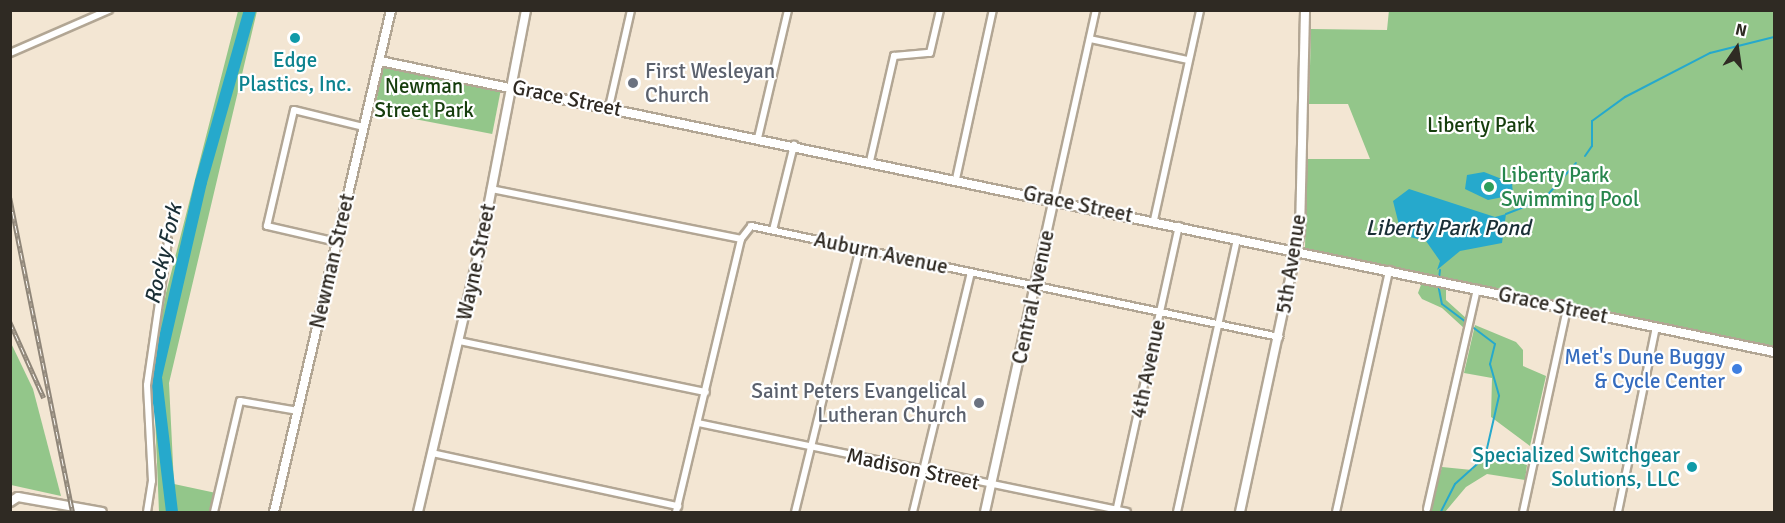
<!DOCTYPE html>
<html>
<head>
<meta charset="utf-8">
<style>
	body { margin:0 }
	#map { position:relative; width:1785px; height:523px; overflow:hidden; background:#f3e6d3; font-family:Signika,sans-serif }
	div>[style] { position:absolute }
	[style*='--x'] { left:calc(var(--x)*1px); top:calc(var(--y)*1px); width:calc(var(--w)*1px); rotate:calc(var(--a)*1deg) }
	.green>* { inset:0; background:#93c68a; transform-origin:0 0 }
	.water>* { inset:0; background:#26a9cc }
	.stream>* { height:2px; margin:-1px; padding:0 1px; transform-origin:1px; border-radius:1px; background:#26a9cc }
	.river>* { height:12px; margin:-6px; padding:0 6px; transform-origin:6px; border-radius:6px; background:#26a9cc }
	.roads { filter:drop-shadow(2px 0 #b2a694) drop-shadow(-2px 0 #b2a694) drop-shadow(0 2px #b2a694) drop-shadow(0 -2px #b2a694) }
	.minor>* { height:6px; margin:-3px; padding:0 3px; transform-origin:3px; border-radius:3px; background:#fff }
	.tertiary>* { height:8px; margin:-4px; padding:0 4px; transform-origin:4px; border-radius:4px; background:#fff }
	.secondary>* { height:8px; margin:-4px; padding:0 4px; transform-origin:4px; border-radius:4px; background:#fff }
	.rail>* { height:4.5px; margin-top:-2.25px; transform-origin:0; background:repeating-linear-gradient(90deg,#fff 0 7px,#8f8679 0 14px); box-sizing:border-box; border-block:2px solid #8f8679 }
	.dots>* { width:16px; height:16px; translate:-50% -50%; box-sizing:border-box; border:3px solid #fff; border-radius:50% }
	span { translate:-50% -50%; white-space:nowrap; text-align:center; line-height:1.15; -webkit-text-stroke:4.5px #fff; paint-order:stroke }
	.culture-label { font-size:21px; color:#0d838f }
	.right { translate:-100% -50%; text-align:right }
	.worship-label { font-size:21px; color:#5b616d }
	.left { translate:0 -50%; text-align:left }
	.park-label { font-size:21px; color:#153d0c }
	.street-label { font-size:21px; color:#2f2a23 }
	.leisure-label { font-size:21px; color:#27864d }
	.shop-label { font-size:21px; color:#366cbe }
	.water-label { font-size:22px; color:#1a2f36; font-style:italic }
	.frame { position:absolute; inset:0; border:12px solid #2f2a23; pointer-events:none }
	.north { position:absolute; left:1707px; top:18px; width:60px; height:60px; -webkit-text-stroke:4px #fff; paint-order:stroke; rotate:13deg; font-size:16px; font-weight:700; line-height:24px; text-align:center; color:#2f2a23 }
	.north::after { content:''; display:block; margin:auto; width:21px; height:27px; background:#2f2a23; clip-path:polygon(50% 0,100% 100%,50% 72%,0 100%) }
</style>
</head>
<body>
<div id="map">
	<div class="green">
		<i style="clip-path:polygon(1389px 10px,1774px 11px,1774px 348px,1305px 248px,1307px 159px,1370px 159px,1348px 104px,1309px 104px,1311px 29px,1387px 30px)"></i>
		<i style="clip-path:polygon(238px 11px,257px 11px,169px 383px,174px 484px,216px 493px,212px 512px,159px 512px,153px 365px,166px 293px)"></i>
		<i style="left:383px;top:67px;width:120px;height:45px;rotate:11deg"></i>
		<i style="clip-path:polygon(1422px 282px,1446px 287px,1446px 300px,1467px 319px,1465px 329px,1442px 308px,1422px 299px,1418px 293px)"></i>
		<i style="clip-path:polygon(1475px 325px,1516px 342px,1523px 350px,1523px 366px,1546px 376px,1530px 446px,1491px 417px,1492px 378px,1464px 373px)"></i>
		<i style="clip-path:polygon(10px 341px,33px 389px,61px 496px,11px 485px)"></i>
		<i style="clip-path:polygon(1487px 452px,1527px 465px,1525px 480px,1487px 474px,1466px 487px,1445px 512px,1428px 512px,1442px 467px,1472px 470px)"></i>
	</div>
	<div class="water">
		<i style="clip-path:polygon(1484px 172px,1512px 183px,1513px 195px,1488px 200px,1465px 189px,1467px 175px)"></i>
		<i style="clip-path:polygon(1409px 189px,1495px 217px,1506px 214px,1502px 243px,1460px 251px,1437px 270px,1440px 261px,1426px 241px,1406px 236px,1399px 225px,1393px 201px)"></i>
	</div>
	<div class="stream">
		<i style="--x:1585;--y:156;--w:12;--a:-55"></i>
		<i style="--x:1592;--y:146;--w:25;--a:-90"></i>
		<i style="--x:1592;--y:121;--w:41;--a:-36"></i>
		<i style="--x:1625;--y:97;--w:96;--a:-27.4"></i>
		<i style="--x:1710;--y:53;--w:66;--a:-14"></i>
		<i style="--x:1506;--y:214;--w:41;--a:-21.5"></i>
		<i style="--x:1544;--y:199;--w:48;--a:-48.4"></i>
		<i style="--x:1439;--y:279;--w:9;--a:-84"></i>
		<i style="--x:1438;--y:284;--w:20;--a:79"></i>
		<i style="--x:1442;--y:304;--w:66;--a:37"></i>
		<i style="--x:1495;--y:344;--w:21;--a:104"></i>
		<i style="--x:1490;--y:364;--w:33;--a:74"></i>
		<i style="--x:1499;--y:396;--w:63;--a:102.9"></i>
		<i style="--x:1485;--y:457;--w:40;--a:138"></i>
		<i style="--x:1455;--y:484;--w:31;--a:117"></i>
	</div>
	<div class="river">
		<i style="--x:172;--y:512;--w:136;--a:-96.8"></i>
		<i style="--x:156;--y:377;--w:200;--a:-77"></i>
		<i style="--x:201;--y:182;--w:179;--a:-74.1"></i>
	</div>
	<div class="roads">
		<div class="minor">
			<i style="--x:1090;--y:39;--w:100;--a:12.1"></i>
			<i style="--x:10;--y:53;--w:108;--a:-23.5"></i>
			<i style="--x:609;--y:107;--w:99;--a:-77.2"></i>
			<i style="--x:758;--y:138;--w:131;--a:-76.8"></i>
			<i style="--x:870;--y:161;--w:108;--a:-77.1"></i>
			<i style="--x:894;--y:56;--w:36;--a:-5"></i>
			<i style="--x:930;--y:53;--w:44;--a:-76.9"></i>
			<i style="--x:956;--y:179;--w:173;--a:-77.7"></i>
			<i style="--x:491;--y:189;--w:255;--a:11.3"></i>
			<i style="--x:1054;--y:199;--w:194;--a:-77.5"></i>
			<i style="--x:1154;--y:220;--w:215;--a:-77.6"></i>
			<i style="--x:773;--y:230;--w:88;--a:-76.1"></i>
			<i style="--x:337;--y:242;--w:72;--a:-167.1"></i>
			<i style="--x:267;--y:226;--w:119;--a:-76.9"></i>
			<i style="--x:294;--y:110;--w:72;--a:13.7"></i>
			<i style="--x:459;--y:341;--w:252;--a:11.7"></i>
			<i style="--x:698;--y:423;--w:438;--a:11.7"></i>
			<i style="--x:432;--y:453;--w:252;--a:12.2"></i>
			<i style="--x:1427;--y:509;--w:226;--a:-77.2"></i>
			<i style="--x:147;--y:512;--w:31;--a:-81"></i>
			<i style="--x:152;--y:481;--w:96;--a:-93"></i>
			<i style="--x:147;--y:385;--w:146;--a:-81.7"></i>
			<i style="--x:214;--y:512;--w:114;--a:-76.8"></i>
			<i style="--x:240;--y:401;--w:59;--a:9.8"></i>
			<i style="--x:676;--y:512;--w:281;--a:-76.6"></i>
			<i style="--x:741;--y:239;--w:16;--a:-52"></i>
			<i style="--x:751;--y:226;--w:540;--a:11.87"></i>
			<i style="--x:795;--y:512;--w:272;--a:-76.2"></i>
			<i style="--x:913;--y:512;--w:246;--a:-76.4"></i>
			<i style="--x:1116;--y:512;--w:293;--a:-77.6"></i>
			<i style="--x:1177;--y:512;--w:280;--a:-77.6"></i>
			<i style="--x:1336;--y:512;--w:248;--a:-77.6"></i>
			<i style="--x:1523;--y:512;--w:209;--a:-77.8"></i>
			<i style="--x:1618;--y:512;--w:189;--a:-78.4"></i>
		</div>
		<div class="tertiary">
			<i style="--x:380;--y:61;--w:1424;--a:11.79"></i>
			<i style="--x:10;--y:502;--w:9;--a:-32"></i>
			<i style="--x:18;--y:497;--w:85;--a:10.1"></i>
			<i style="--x:274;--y:512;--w:515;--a:-76.88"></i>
			<i style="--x:985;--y:512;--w:321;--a:-77.6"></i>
			<i style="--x:1240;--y:512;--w:286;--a:-77.9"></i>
			<i style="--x:1300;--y:232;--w:222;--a:-88.7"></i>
		</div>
		<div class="secondary">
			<i style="--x:418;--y:512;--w:275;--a:-76.8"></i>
			<i style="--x:481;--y:244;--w:238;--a:-79.1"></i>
		</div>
	</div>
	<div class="rail">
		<i style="--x:10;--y:198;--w:320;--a:78.7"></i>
		<i style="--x:10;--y:322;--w:83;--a:65.9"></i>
	</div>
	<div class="dots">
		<i style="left:295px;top:38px;background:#0f9aa8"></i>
		<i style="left:633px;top:83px;background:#6b7280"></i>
		<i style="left:1489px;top:187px;background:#2e9e5b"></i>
		<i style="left:1737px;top:369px;background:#3f7fe0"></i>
		<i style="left:979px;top:403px;background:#6b7280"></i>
		<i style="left:1692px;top:467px;background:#0f9aa8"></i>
	</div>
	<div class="culture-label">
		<span style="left:295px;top:72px">Edge<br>Plastics, Inc.</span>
		<span class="right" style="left:1680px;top:467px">Specialized Switchgear<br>Solutions, LLC</span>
	</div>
	<div class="worship-label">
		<span class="left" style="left:645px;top:83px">First Wesleyan<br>Church</span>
		<span class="right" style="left:967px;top:403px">Saint Peters Evangelical<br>Lutheran Church</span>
	</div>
	<div class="park-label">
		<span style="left:424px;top:98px">Newman<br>Street Park</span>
		<span style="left:1481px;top:125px">Liberty Park</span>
	</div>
	<div class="street-label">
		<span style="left:567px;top:98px;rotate:12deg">Grace Street</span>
		<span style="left:1078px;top:204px;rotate:12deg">Grace Street</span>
		<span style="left:881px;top:253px;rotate:12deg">Auburn Avenue</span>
		<span style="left:332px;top:261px;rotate:-77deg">Newman Street</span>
		<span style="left:476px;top:262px;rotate:-78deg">Wayne Street</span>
		<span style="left:1291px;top:264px;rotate:-81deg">5th Avenue</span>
		<span style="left:1033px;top:297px;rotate:-78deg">Central Avenue</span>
		<span style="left:1553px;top:305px;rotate:12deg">Grace Street</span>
		<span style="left:1148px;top:369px;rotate:-78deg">4th Avenue</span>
		<span style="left:913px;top:469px;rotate:12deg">Madison Street</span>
	</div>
	<div class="leisure-label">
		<span class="left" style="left:1501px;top:187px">Liberty Park<br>Swimming Pool</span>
	</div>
	<div class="shop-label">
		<span class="right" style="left:1725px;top:369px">Met's Dune Buggy<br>&amp; Cycle Center</span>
	</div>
	<div class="water-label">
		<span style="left:1448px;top:228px">Liberty Park Pond</span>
		<span style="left:163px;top:254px;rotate:-77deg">Rocky Fork</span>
	</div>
	<div class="frame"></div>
	<div class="north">N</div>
</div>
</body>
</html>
